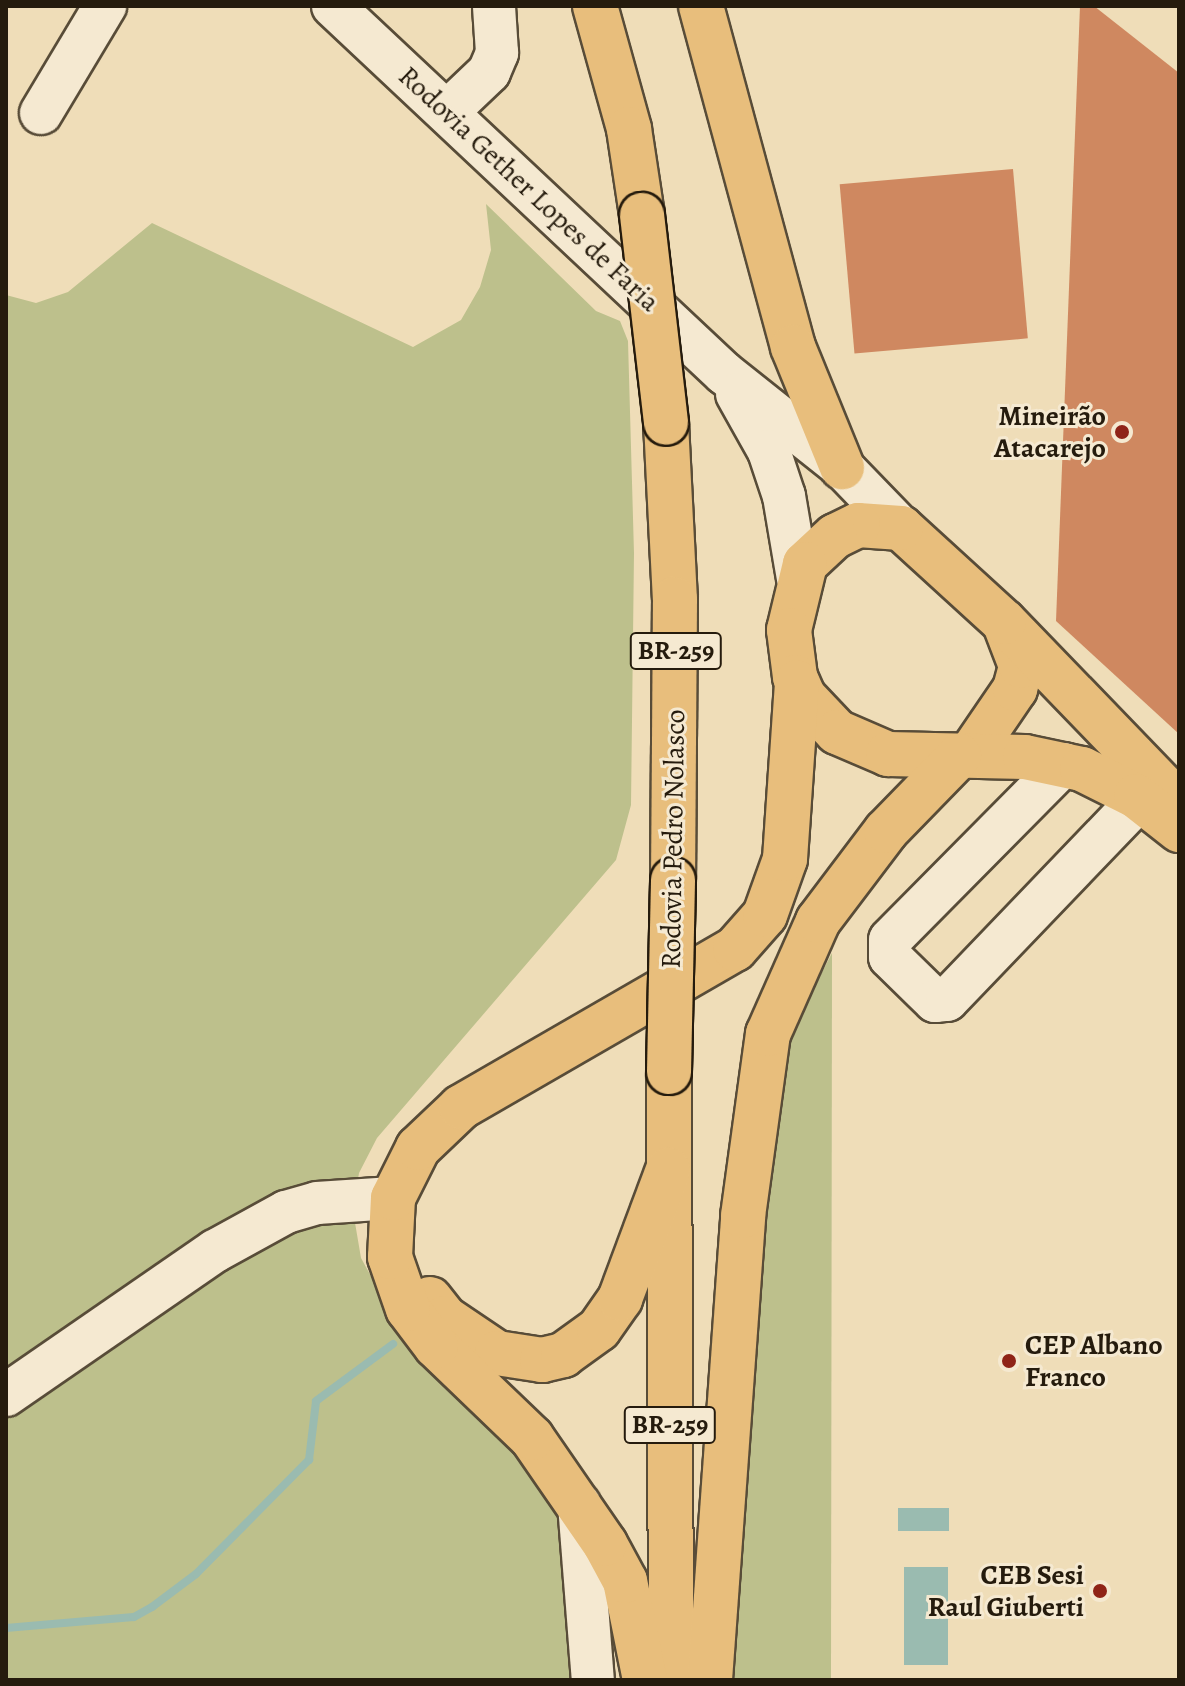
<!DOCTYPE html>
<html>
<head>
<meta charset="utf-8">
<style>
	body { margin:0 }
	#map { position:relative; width:1185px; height:1686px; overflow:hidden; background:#efddb8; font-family:Alegreya,serif }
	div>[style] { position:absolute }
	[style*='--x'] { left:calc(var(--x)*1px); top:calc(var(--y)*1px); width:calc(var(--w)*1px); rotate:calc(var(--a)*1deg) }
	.green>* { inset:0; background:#bdc08c }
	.water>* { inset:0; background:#9abbb0; transform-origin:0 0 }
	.stream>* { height:8px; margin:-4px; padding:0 4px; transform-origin:4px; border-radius:4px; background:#9abbb0 }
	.building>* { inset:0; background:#cf8860; transform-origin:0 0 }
	.roads { filter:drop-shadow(2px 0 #584c38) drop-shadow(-2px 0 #584c38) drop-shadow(0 2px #584c38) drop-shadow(0 -2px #584c38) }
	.minor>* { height:42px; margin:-21px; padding:0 21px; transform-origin:21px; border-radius:21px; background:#f5e9d1 }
	.major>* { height:44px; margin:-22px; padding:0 22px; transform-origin:22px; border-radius:22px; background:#e8be7c }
	.highway>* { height:44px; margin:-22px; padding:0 22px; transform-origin:22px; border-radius:22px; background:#e8be7c }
	.bridges { filter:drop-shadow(2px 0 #251b0d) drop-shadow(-2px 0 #251b0d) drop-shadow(0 2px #251b0d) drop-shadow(0 -2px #251b0d) }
	.highway-bridge>* { height:44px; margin:-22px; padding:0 22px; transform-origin:22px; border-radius:22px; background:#e8be7c }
	.dots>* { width:22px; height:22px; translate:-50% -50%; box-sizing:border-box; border:4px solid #f5e9d1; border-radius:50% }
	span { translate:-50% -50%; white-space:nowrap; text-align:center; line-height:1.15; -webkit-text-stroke:6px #f5e9d1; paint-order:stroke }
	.shield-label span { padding:2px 6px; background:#f5e9d1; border:2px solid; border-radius:6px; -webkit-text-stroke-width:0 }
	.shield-label { font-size:26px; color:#251b0d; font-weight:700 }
	.street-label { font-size:28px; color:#251b0d }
	.poi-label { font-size:28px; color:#251b0d; font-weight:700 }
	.right { translate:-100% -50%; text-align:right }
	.left { translate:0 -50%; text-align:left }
	.frame { position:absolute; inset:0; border:8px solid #251b0d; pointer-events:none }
</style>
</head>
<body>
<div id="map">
	<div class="green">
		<i style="clip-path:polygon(486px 204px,596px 311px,620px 321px,628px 341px,634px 553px,631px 805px,616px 860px,377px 1138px,359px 1173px,353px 1211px,361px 1258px,394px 1318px,513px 1439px,549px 1496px,561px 1526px,580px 1680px,6px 1680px,6px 295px,36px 303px,68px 292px,152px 223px,413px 347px,461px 320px,480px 287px,491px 250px)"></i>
		<i style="clip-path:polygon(832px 953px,831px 1680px,728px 1680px,762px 1259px,790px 1034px)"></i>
	</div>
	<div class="water">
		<i style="left:898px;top:1508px;width:51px;height:23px"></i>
		<i style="left:948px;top:1567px;width:98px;height:44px;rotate:90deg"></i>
	</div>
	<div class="stream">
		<i style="--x:6;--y:1628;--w:128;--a:-4.9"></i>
		<i style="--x:134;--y:1617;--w:21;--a:-29"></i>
		<i style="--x:152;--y:1607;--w:55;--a:-36.9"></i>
		<i style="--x:196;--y:1574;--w:161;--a:-45.3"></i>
		<i style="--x:309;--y:1460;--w:59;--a:-83.2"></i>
		<i style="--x:316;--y:1401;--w:96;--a:-36.5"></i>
	</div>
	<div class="building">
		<i style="clip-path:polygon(1080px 6px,1094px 6px,1179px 73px,1179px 734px,1056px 621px)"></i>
		<i style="left:1013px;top:169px;width:170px;height:174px;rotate:85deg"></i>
	</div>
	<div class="roads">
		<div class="minor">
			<i style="--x:333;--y:6;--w:536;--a:43.19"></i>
			<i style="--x:724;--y:373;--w:151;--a:38.5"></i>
			<i style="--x:842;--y:467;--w:85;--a:46"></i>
			<i style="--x:447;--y:112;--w:58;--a:-43.6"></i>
			<i style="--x:489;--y:72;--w:21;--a:-67"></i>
			<i style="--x:497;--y:53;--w:47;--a:-93.7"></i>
			<i style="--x:41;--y:113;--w:125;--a:-59.1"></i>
			<i style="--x:737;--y:394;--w:65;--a:60.7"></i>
			<i style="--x:769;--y:451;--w:47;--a:71.6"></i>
			<i style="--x:784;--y:496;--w:84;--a:80.4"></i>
			<i style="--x:1064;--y:764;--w:247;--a:134.7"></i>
			<i style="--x:890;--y:940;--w:17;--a:90"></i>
			<i style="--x:890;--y:957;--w:63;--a:44.4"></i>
			<i style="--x:935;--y:1001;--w:12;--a:-5"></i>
			<i style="--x:947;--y:1000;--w:279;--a:-46.2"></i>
			<i style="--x:6;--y:1395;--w:254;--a:-34.6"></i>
			<i style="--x:215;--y:1251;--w:81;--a:-28.8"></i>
			<i style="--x:286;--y:1212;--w:32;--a:-16"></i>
			<i style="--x:317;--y:1203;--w:76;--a:-3.8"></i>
			<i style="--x:579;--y:1504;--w:177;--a:85.5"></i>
		</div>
		<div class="major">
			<i style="--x:970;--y:755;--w:80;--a:-55.7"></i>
			<i style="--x:1015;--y:689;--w:24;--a:-75"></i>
			<i style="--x:1021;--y:666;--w:45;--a:-110.9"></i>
			<i style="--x:1179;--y:803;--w:252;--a:-134"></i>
			<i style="--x:1004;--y:622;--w:139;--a:-137.6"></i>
			<i style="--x:901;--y:528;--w:43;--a:-176"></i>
			<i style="--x:858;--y:525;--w:25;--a:154"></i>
			<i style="--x:835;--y:536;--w:41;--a:137"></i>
			<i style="--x:805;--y:564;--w:68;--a:103.6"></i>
			<i style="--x:789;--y:630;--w:47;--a:82.7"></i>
			<i style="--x:795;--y:677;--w:22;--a:66"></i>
			<i style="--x:804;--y:697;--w:48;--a:46.7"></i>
			<i style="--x:837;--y:732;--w:56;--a:23.3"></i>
			<i style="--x:888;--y:754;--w:137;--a:1.3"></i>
			<i style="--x:1025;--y:757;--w:58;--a:11.9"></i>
			<i style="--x:1082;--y:769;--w:60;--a:26.6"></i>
			<i style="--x:1136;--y:796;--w:55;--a:38.3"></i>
		</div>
		<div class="highway">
			<i style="--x:595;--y:6;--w:128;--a:74.5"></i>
			<i style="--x:629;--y:129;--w:87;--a:81.4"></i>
			<i style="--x:701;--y:6;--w:353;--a:74.9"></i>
			<i style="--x:793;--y:347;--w:130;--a:67.8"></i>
			<i style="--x:666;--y:423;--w:176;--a:87.1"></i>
			<i style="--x:675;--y:599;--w:281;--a:90.4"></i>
			<i style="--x:669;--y:1072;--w:608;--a:89.81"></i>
			<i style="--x:430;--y:1299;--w:24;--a:52"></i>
			<i style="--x:445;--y:1318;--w:63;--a:33.9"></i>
			<i style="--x:497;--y:1353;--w:46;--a:8.8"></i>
			<i style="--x:542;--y:1360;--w:22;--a:-13"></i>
			<i style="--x:563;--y:1355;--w:44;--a:-35.8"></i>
			<i style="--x:599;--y:1329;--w:37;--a:-55"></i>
			<i style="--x:620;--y:1299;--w:138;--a:-69.6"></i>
			<i style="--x:645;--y:1680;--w:101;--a:-101.4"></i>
			<i style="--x:625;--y:1581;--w:42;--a:-118.4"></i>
			<i style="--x:605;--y:1544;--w:129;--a:-124.6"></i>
			<i style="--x:532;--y:1438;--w:133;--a:-136.2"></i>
			<i style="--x:436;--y:1346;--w:46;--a:-127.1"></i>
			<i style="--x:408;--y:1309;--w:55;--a:-109.1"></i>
			<i style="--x:390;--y:1257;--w:59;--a:-87.1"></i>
			<i style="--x:393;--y:1198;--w:56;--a:-63.4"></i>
			<i style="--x:418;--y:1148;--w:59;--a:-43.6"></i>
			<i style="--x:461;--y:1107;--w:316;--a:-30"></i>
			<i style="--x:735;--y:949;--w:45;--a:-48.6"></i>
			<i style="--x:765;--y:915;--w:59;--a:-70.3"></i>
			<i style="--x:785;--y:859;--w:177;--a:-86.1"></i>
			<i style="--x:710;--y:1680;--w:465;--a:-85.9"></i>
			<i style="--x:743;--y:1216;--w:184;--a:-82.2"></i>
			<i style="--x:768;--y:1034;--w:124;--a:-66.1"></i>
			<i style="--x:818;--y:921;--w:113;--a:-52.9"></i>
			<i style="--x:886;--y:831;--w:105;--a:-45.8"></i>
		</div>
	</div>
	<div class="bridges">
		<div class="highway-bridge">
			<i style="--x:642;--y:215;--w:209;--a:83.4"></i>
			<i style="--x:669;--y:1072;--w:192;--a:-88.8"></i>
		</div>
	</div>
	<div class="dots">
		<i style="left:1122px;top:432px;background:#8f2418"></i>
		<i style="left:1009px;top:1361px;background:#8f2418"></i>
		<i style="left:1100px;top:1591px;background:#8f2418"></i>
	</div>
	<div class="shield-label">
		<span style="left:676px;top:651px">BR-259</span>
		<span style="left:670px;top:1425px">BR-259</span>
	</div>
	<div class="street-label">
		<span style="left:529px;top:189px;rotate:43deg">Rodovia Gether Lopes de Faria</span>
		<span style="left:673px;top:839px;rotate:-89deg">Rodovia Pedro Nolasco</span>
	</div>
	<div class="poi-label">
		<span class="right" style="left:1106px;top:432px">Mineirão<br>Atacarejo</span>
		<span class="left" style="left:1025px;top:1361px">CEP Albano<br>Franco</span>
		<span class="right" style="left:1084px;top:1591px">CEB Sesi<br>Raul Giuberti</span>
	</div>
	<div class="frame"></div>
</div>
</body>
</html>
